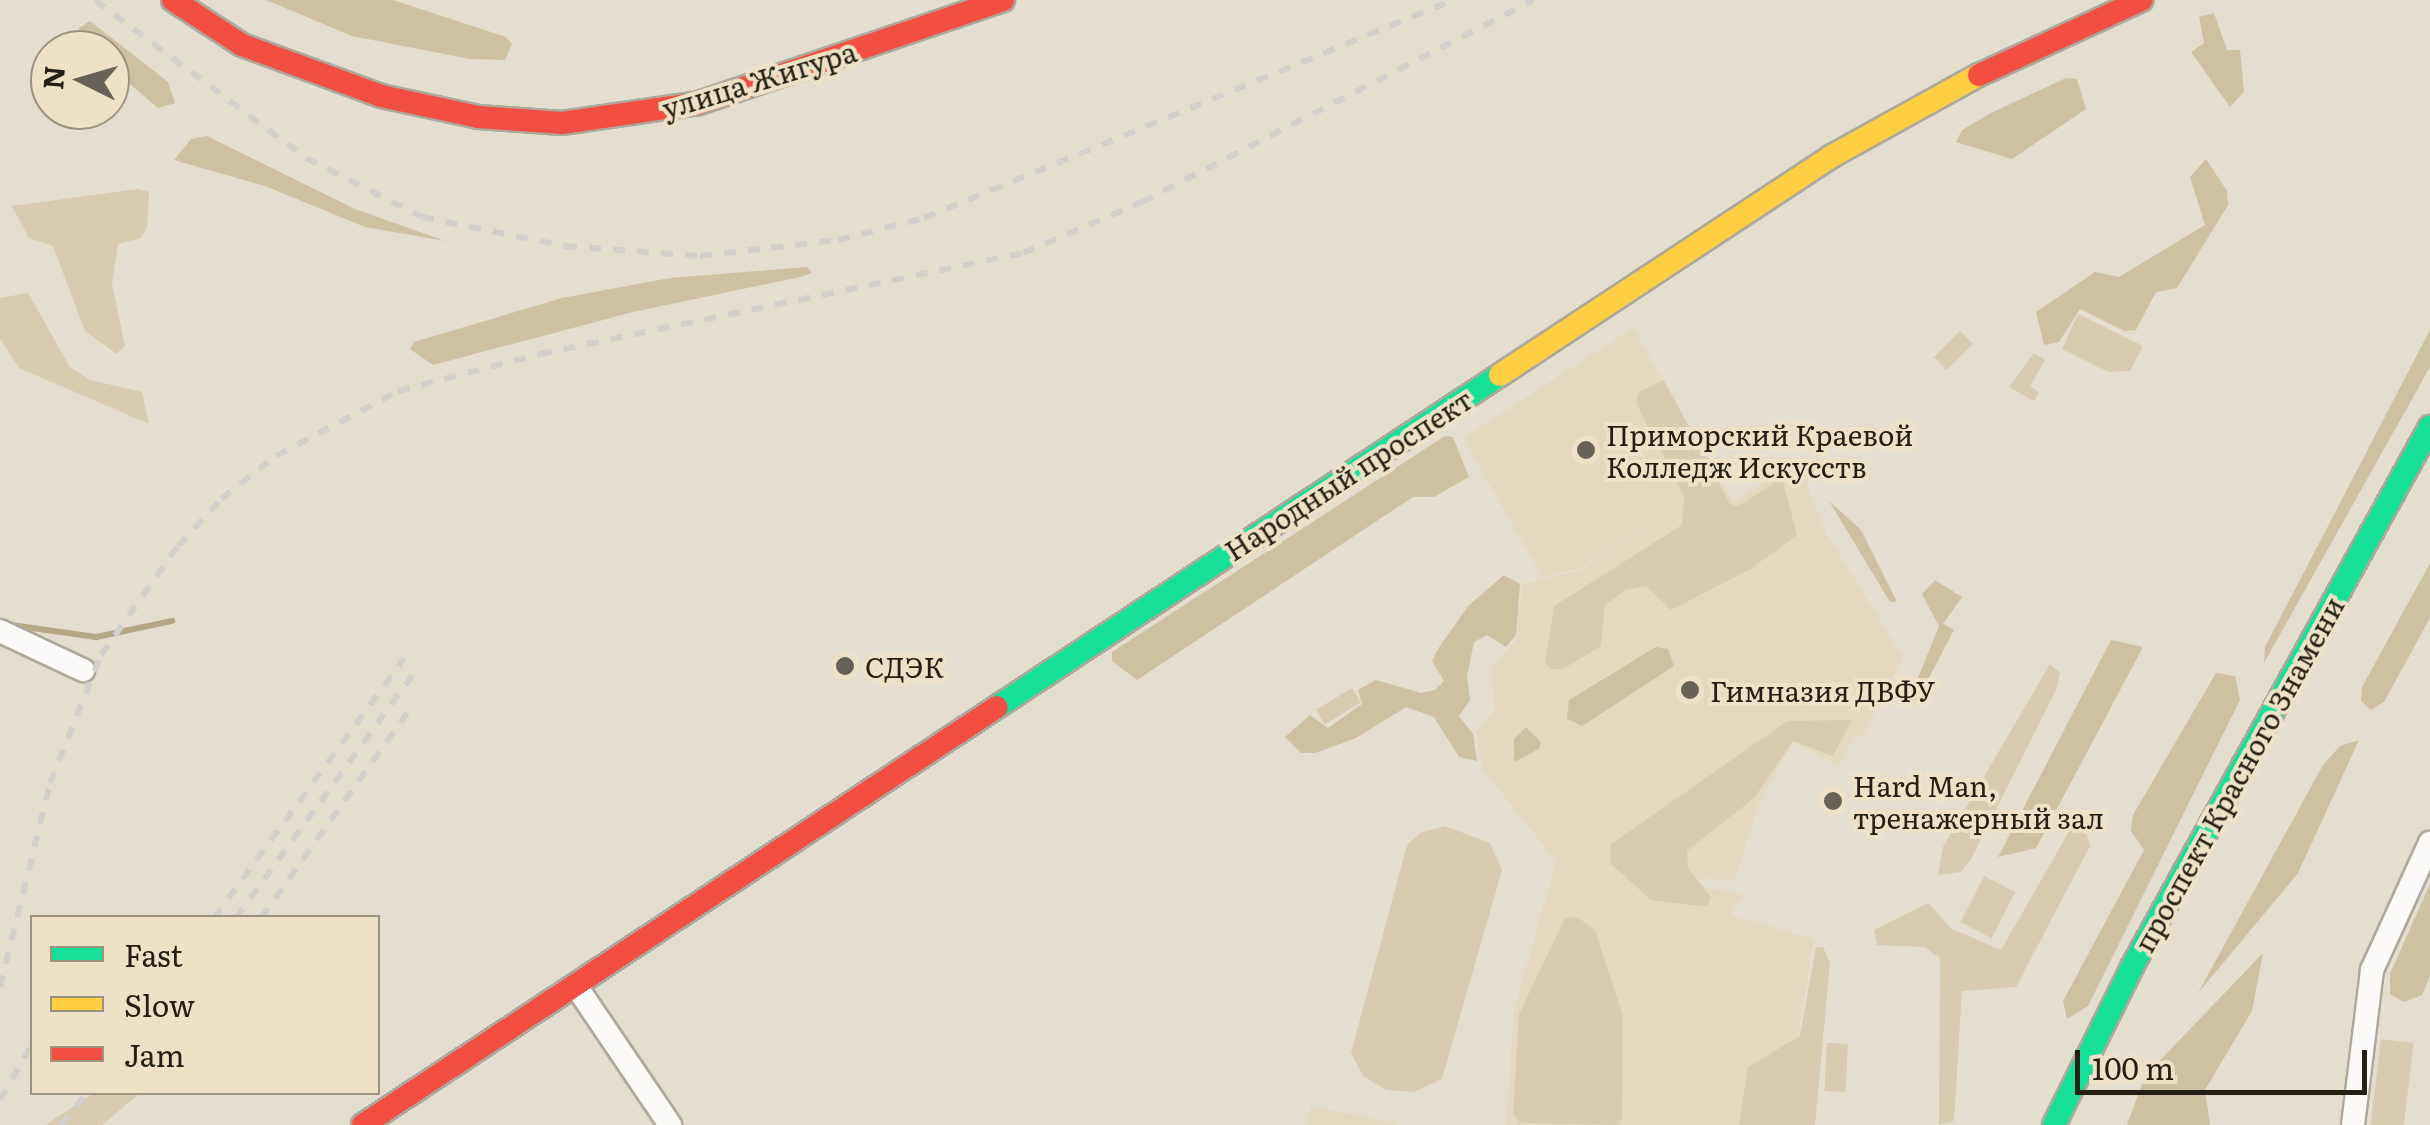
<!DOCTYPE html>
<html>
<head>
<meta charset="utf-8">
<style>
	body { margin:0 }
	#map { position:relative; width:2430px; height:1125px; overflow:hidden; background:#e4dece; font-family:Literata,serif }
	div>[style] { position:absolute }
	[style*='--x'] { left:calc(var(--x)*1px); top:calc(var(--y)*1px); width:calc(var(--w)*1px); rotate:calc(var(--a)*1deg) }
	.built>* { inset:0; background:#e3d9be }
	.green>* { inset:0; background:#d7ccb0; transform-origin:0 0 }
	.forest>* { inset:0; background:#cdc1a2 }
	.stream>* { height:6px; margin:-3px; padding:0 3px; transform-origin:3px; border-radius:3px; background:#b5a785 }
	.roads { filter:drop-shadow(2px 0 #ada89c) drop-shadow(-2px 0 #ada89c) drop-shadow(0 2px #ada89c) drop-shadow(0 -2px #ada89c) }
	.street>* { height:22px; margin:-11px; padding:0 11px; transform-origin:11px; border-radius:11px; background:#fbfaf8 }
	.fast>* { height:22px; margin:-11px; padding:0 11px; transform-origin:11px; border-radius:11px; background:#16e098 }
	.slow>* { height:22px; margin:-11px; padding:0 11px; transform-origin:11px; border-radius:11px; background:#ffcf43 }
	.jam>* { height:22px; margin:-11px; padding:0 11px; transform-origin:11px; border-radius:11px; background:#f24e42 }
	.rail>* { height:6px; margin-top:-3px; transform-origin:0; background:repeating-linear-gradient(90deg,#d2d0cc 0 12px,transparent 0 24px) }
	.dots>* { width:28px; height:28px; translate:-50% -50%; box-sizing:border-box; border:5px solid #ede2c5; border-radius:50% }
	span { translate:-50% -50%; white-space:nowrap; text-align:center; line-height:1.15; -webkit-text-stroke:8px #ede2c5; paint-order:stroke }
	.street-label { font-size:28px; color:#242015 }
	.poi-label { font-size:28px; color:#242015 }
	.left { translate:0 -50%; text-align:left }
	.legend { position:absolute; left:30px; top:915px; width:350px; height:180px; box-sizing:border-box; background:#ede2c5; border:2px solid #9d947f; margin:0; padding:12px 18px; list-style:none; font-size:30px; color:#242015 }
	.legend li { display:flex; align-items:center; gap:20px; height:50px }
	.legend b { width:50px; border:2px solid #9d947f }
	.north { position:absolute; left:30px; top:30px; width:100px; height:100px; box-sizing:border-box; background:#ede2c5; border:2px solid #9d947f; border-radius:50%; rotate:275deg; font-size:28px; font-weight:700; line-height:40px; text-align:center; color:#242015 }
	.north::after { content:''; display:block; margin:auto; width:35px; height:45px; background:#676256; clip-path:polygon(50% 0,100% 100%,50% 72%,0 100%) }
	.scale { position:absolute; left:2075px; top:1050px; width:292px; height:45px; box-sizing:border-box; border:5px solid #242015; border-top:0; padding-left:12px; font-size:30px; line-height:35px; white-space:nowrap; color:#242015; -webkit-text-stroke:8px #ede2c5; paint-order:stroke }
</style>
</head>
<body>
<div id="map">
	<div class="built">
		<i style="clip-path:polygon(1633px 328px,1734px 503px,1787px 466px,1801px 470px,1827px 534px,1903px 657px,1863px 737px,1855px 734px,1839px 765px,1793px 741px,1760px 801px,1735px 880px,1612px 875px,1744px 894px,1731px 915px,1814px 939px,1783px 1125px,1506px 1125px,1514px 1011px,1556px 861px,1482px 768px,1476px 731px,1494px 712px,1492px 669px,1517px 639px,1522px 584px,1581px 570px,1686px 500px,1581px 568px,1542px 577px,1463px 438px)"></i>
		<i style="clip-path:polygon(1311px 1106px,1400px 1125px,1307px 1125px)"></i>
	</div>
	<div class="green">
		<i style="clip-path:polygon(138px 189px,149px 192px,147px 227px,141px 238px,118px 244px,112px 284px,125px 346px,117px 354px,85px 331px,53px 246px,29px 238px,12px 206px)"></i>
		<i style="clip-path:polygon(28px 293px,70px 367px,90px 380px,142px 392px,149px 424px,19px 368px,0 338px,0 298px)"></i>
		<i style="clip-path:polygon(2078px 314px,2143px 346px,2130px 371px,2108px 372px,2062px 349px)"></i>
		<i style="left:1960px;top:331px;width:18px;height:37px;rotate:45deg"></i>
		<i style="clip-path:polygon(2034px 353px,2045px 360px,2030px 386px,2039px 392px,2034px 401px,2009px 387px)"></i>
		<i style="clip-path:polygon(1664px 380px,1730px 504px,1738px 506px,1782px 478px,1797px 535px,1749px 570px,1671px 610px,1646px 586px,1625px 590px,1605px 605px,1601px 646px,1563px 669px,1551px 669px,1545px 662px,1554px 606px,1682px 525px,1684px 496px,1636px 403px,1639px 392px)"></i>
		<i style="clip-path:polygon(2050px 664px,2060px 673px,2056px 690px,1970px 861px,1961px 872px,1938px 875px,1943px 847px)"></i>
		<i style="left:1352px;top:688px;width:17px;height:42px;rotate:59deg"></i>
		<i style="clip-path:polygon(1852px 720px,1833px 756px,1793px 741px,1754px 798px,1687px 851px,1688px 868px,1711px 897px,1707px 907px,1651px 900px,1611px 864px,1610px 845px,1787px 721px)"></i>
		<i style="clip-path:polygon(1445px 826px,1490px 843px,1502px 870px,1442px 1079px,1414px 1092px,1386px 1090px,1363px 1076px,1351px 1053px,1407px 845px,1420px 833px)"></i>
		<i style="clip-path:polygon(2071px 828px,2087px 835px,2090px 846px,2016px 987px,1962px 991px,1954px 1121px,1939px 1125px,1940px 958px,1924px 947px,1877px 945px,1874px 930px,1928px 903px,1952px 929px,2001px 950px)"></i>
		<i style="left:1984px;top:876px;width:35px;height:52px;rotate:27deg"></i>
		<i style="clip-path:polygon(1577px 917px,1595px 930px,1623px 1016px,1622px 1118px,1618px 1125px,1520px 1123px,1513px 1114px,1519px 1014px,1565px 918px)"></i>
		<i style="clip-path:polygon(1816px 947px,1823px 947px,1830px 963px,1815px 1125px,1739px 1125px,1748px 1067px,1800px 1036px)"></i>
		<i style="left:2381px;top:1039px;width:33px;height:87px;rotate:7deg"></i>
		<i style="left:1827px;top:1043px;width:21px;height:48px;rotate:3deg"></i>
		<i style="clip-path:polygon(94px 1093px,140px 1093px,102px 1125px,45px 1125px)"></i>
	</div>
	<div class="forest">
		<i style="clip-path:polygon(266px 0,393px 0,506px 37px,512px 44px,505px 60px,470px 59px,352px 36px)"></i>
		<i style="clip-path:polygon(2214px 13px,2227px 50px,2240px 50px,2244px 92px,2230px 107px,2191px 52px,2204px 43px,2199px 17px)"></i>
		<i style="clip-path:polygon(90px 21px,168px 82px,175px 103px,158px 108px,110px 67px,110px 50px,84px 44px,79px 28px)"></i>
		<i style="clip-path:polygon(2066px 78px,2077px 79px,2086px 109px,2012px 159px,1956px 142px,1962px 130px,1991px 113px)"></i>
		<i style="clip-path:polygon(207px 136px,355px 209px,445px 241px,365px 227px,265px 186px,174px 160px,191px 139px)"></i>
		<i style="clip-path:polygon(2206px 159px,2227px 191px,2228px 205px,2177px 288px,2156px 292px,2136px 330px,2124px 331px,2080px 309px,2059px 342px,2044px 345px,2036px 312px,2095px 272px,2119px 277px,2205px 225px,2190px 177px)"></i>
		<i style="clip-path:polygon(807px 267px,812px 273px,800px 277px,633px 312px,433px 365px,410px 349px,414px 342px,562px 298px,670px 278px)"></i>
		<i style="clip-path:polygon(2430px 330px,2430px 367px,2264px 663px,2265px 647px)"></i>
		<i style="clip-path:polygon(1445px 436px,1453px 437px,1469px 477px,1434px 497px,1413px 497px,1137px 680px,1112px 661px,1112px 652px)"></i>
		<i style="clip-path:polygon(1829px 501px,1861px 530px,1897px 602px,1890px 602px)"></i>
		<i style="clip-path:polygon(2430px 563px,2430px 618px,2384px 702px,2371px 710px,2361px 701px,2362px 687px)"></i>
		<i style="clip-path:polygon(1504px 575px,1520px 584px,1516px 635px,1506px 647px,1487px 635px,1474px 642px,1467px 676px,1470px 700px,1459px 716px,1473px 734px,1477px 761px,1459px 757px,1434px 717px,1406px 707px,1356px 738px,1315px 753px,1301px 753px,1285px 737px,1310px 715px,1328px 728px,1362px 704px,1358px 690px,1376px 680px,1421px 693px,1435px 690px,1444px 681px,1432px 661px,1438px 649px,1468px 606px)"></i>
		<i style="clip-path:polygon(1935px 580px,1962px 597px,1943px 624px,1954px 630px,1923px 689px,1915px 685px,1939px 626px,1922px 594px)"></i>
		<i style="clip-path:polygon(2111px 640px,2143px 647px,2036px 848px,1998px 857px)"></i>
		<i style="clip-path:polygon(1656px 647px,1668px 649px,1674px 666px,1582px 726px,1567px 719px,1569px 700px)"></i>
		<i style="clip-path:polygon(2216px 673px,2235px 676px,2240px 700px,2088px 1006px,2067px 1019px,2063px 1001px,2144px 850px,2131px 831px,2133px 815px)"></i>
		<i style="clip-path:polygon(1526px 727px,1541px 742px,1539px 749px,1514px 762px,1514px 739px)"></i>
		<i style="clip-path:polygon(2359px 740px,2298px 873px,2198px 993px,2323px 765px,2340px 746px)"></i>
		<i style="clip-path:polygon(2430px 884px,2430px 976px,2422px 995px,2404px 1002px,2390px 994px,2390px 974px)"></i>
		<i style="clip-path:polygon(2263px 953px,2252px 1011px,2205px 1090px,2210px 1125px,2127px 1125px,2145px 1076px)"></i>
	</div>
	<div class="stream">
		<i style="--x:11;--y:625;--w:86;--a:8"></i>
		<i style="--x:96;--y:637;--w:78;--a:-11.9"></i>
	</div>
	<div class="roads">
		<div class="street">
			<i style="--x:0;--y:631;--w:92;--a:25.2"></i>
			<i style="--x:576;--y:986;--w:168;--a:55.9"></i>
			<i style="--x:2353;--y:1125;--w:156;--a:-83"></i>
			<i style="--x:2372;--y:970;--w:140;--a:-65.5"></i>
		</div>
		<div class="fast">
			<i style="--x:997;--y:707;--w:603;--a:-33.43"></i>
			<i style="--x:2054;--y:1125;--w:176;--a:-63.7"></i>
			<i style="--x:2132;--y:967;--w:617;--a:-61.11"></i>
		</div>
		<div class="slow">
			<i style="--x:1500;--y:375;--w:398;--a:-33.4"></i>
			<i style="--x:1832;--y:156;--w:168;--a:-28.9"></i>
		</div>
		<div class="jam">
			<i style="--x:173;--y:0;--w:82;--a:33.1"></i>
			<i style="--x:242;--y:45;--w:148;--a:20.1"></i>
			<i style="--x:381;--y:96;--w:100;--a:12.1"></i>
			<i style="--x:479;--y:117;--w:83;--a:4.1"></i>
			<i style="--x:562;--y:123;--w:138;--a:-8.3"></i>
			<i style="--x:699;--y:103;--w:321;--a:-18.7"></i>
			<i style="--x:1979;--y:75;--w:179;--a:-24.8"></i>
			<i style="--x:363;--y:1125;--w:759;--a:-33.4"></i>
		</div>
	</div>
	<div class="rail">
		<i style="--x:95;--y:0;--w:264;--a:36.8"></i>
		<i style="--x:306;--y:158;--w:130;--a:27"></i>
		<i style="--x:422;--y:217;--w:146;--a:11.5"></i>
		<i style="--x:565;--y:246;--w:135;--a:4.2"></i>
		<i style="--x:700;--y:256;--w:139;--a:-6.6"></i>
		<i style="--x:838;--y:240;--w:89;--a:-14.3"></i>
		<i style="--x:924;--y:218;--w:572;--a:-22.4"></i>
		<i style="--x:214;--y:918;--w:322;--a:-53.8"></i>
		<i style="--x:236;--y:918;--w:304;--a:-54"></i>
		<i style="--x:261;--y:918;--w:253;--a:-54.5"></i>
		<i style="--x:0;--y:987;--w:210;--a:-76.2"></i>
		<i style="--x:50;--y:783;--w:138;--a:-68.3"></i>
		<i style="--x:101;--y:655;--w:133;--a:-54.8"></i>
		<i style="--x:178;--y:546;--w:64;--a:-47.5"></i>
		<i style="--x:221;--y:499;--w:70;--a:-38"></i>
		<i style="--x:276;--y:456;--w:138;--a:-28"></i>
		<i style="--x:398;--y:391;--w:147;--a:-14.6"></i>
		<i style="--x:540;--y:354;--w:493;--a:-11.8"></i>
		<i style="--x:1023;--y:253;--w:129;--a:-23.2"></i>
		<i style="--x:1142;--y:202;--w:441;--a:-27.3"></i>
		<i style="--x:0;--y:1100;--w:64;--a:-60.3"></i>
		<i style="--x:61;--y:1125;--w:43;--a:-50.7"></i>
	</div>
	<div class="dots">
		<i style="left:1586px;top:450px;background:#676256"></i>
		<i style="left:845px;top:666px;background:#676256"></i>
		<i style="left:1690px;top:690px;background:#676256"></i>
		<i style="left:1833px;top:801px;background:#676256"></i>
	</div>
	<div class="street-label">
		<span style="left:759px;top:79px;rotate:-17deg">улица Жигура</span>
		<span style="left:1348px;top:474px;rotate:-33deg">Народный проспект</span>
		<span style="left:2238px;top:774px;rotate:-61deg">проспект Красного Знамени</span>
	</div>
	<div class="poi-label">
		<span class="left" style="left:1606px;top:450px">Приморский Краевой<br>Колледж Искусств</span>
		<span class="left" style="left:865px;top:666px">СДЭК</span>
		<span class="left" style="left:1710px;top:690px">Гимназия ДВФУ</span>
		<span class="left" style="left:1853px;top:801px">Hard Man,<br>тренажерный зал</span>
	</div>
	<ul class="legend">
	<li><b style="height:12px;background:#16e098"></b>Fast</li>
	<li><b style="height:12px;background:#ffcf43"></b>Slow</li>
	<li><b style="height:12px;background:#f24e42"></b>Jam</li>
	</ul>
	<div class="north">N</div>
	<div class="scale">100 m</div>
</div>
</body>
</html>
